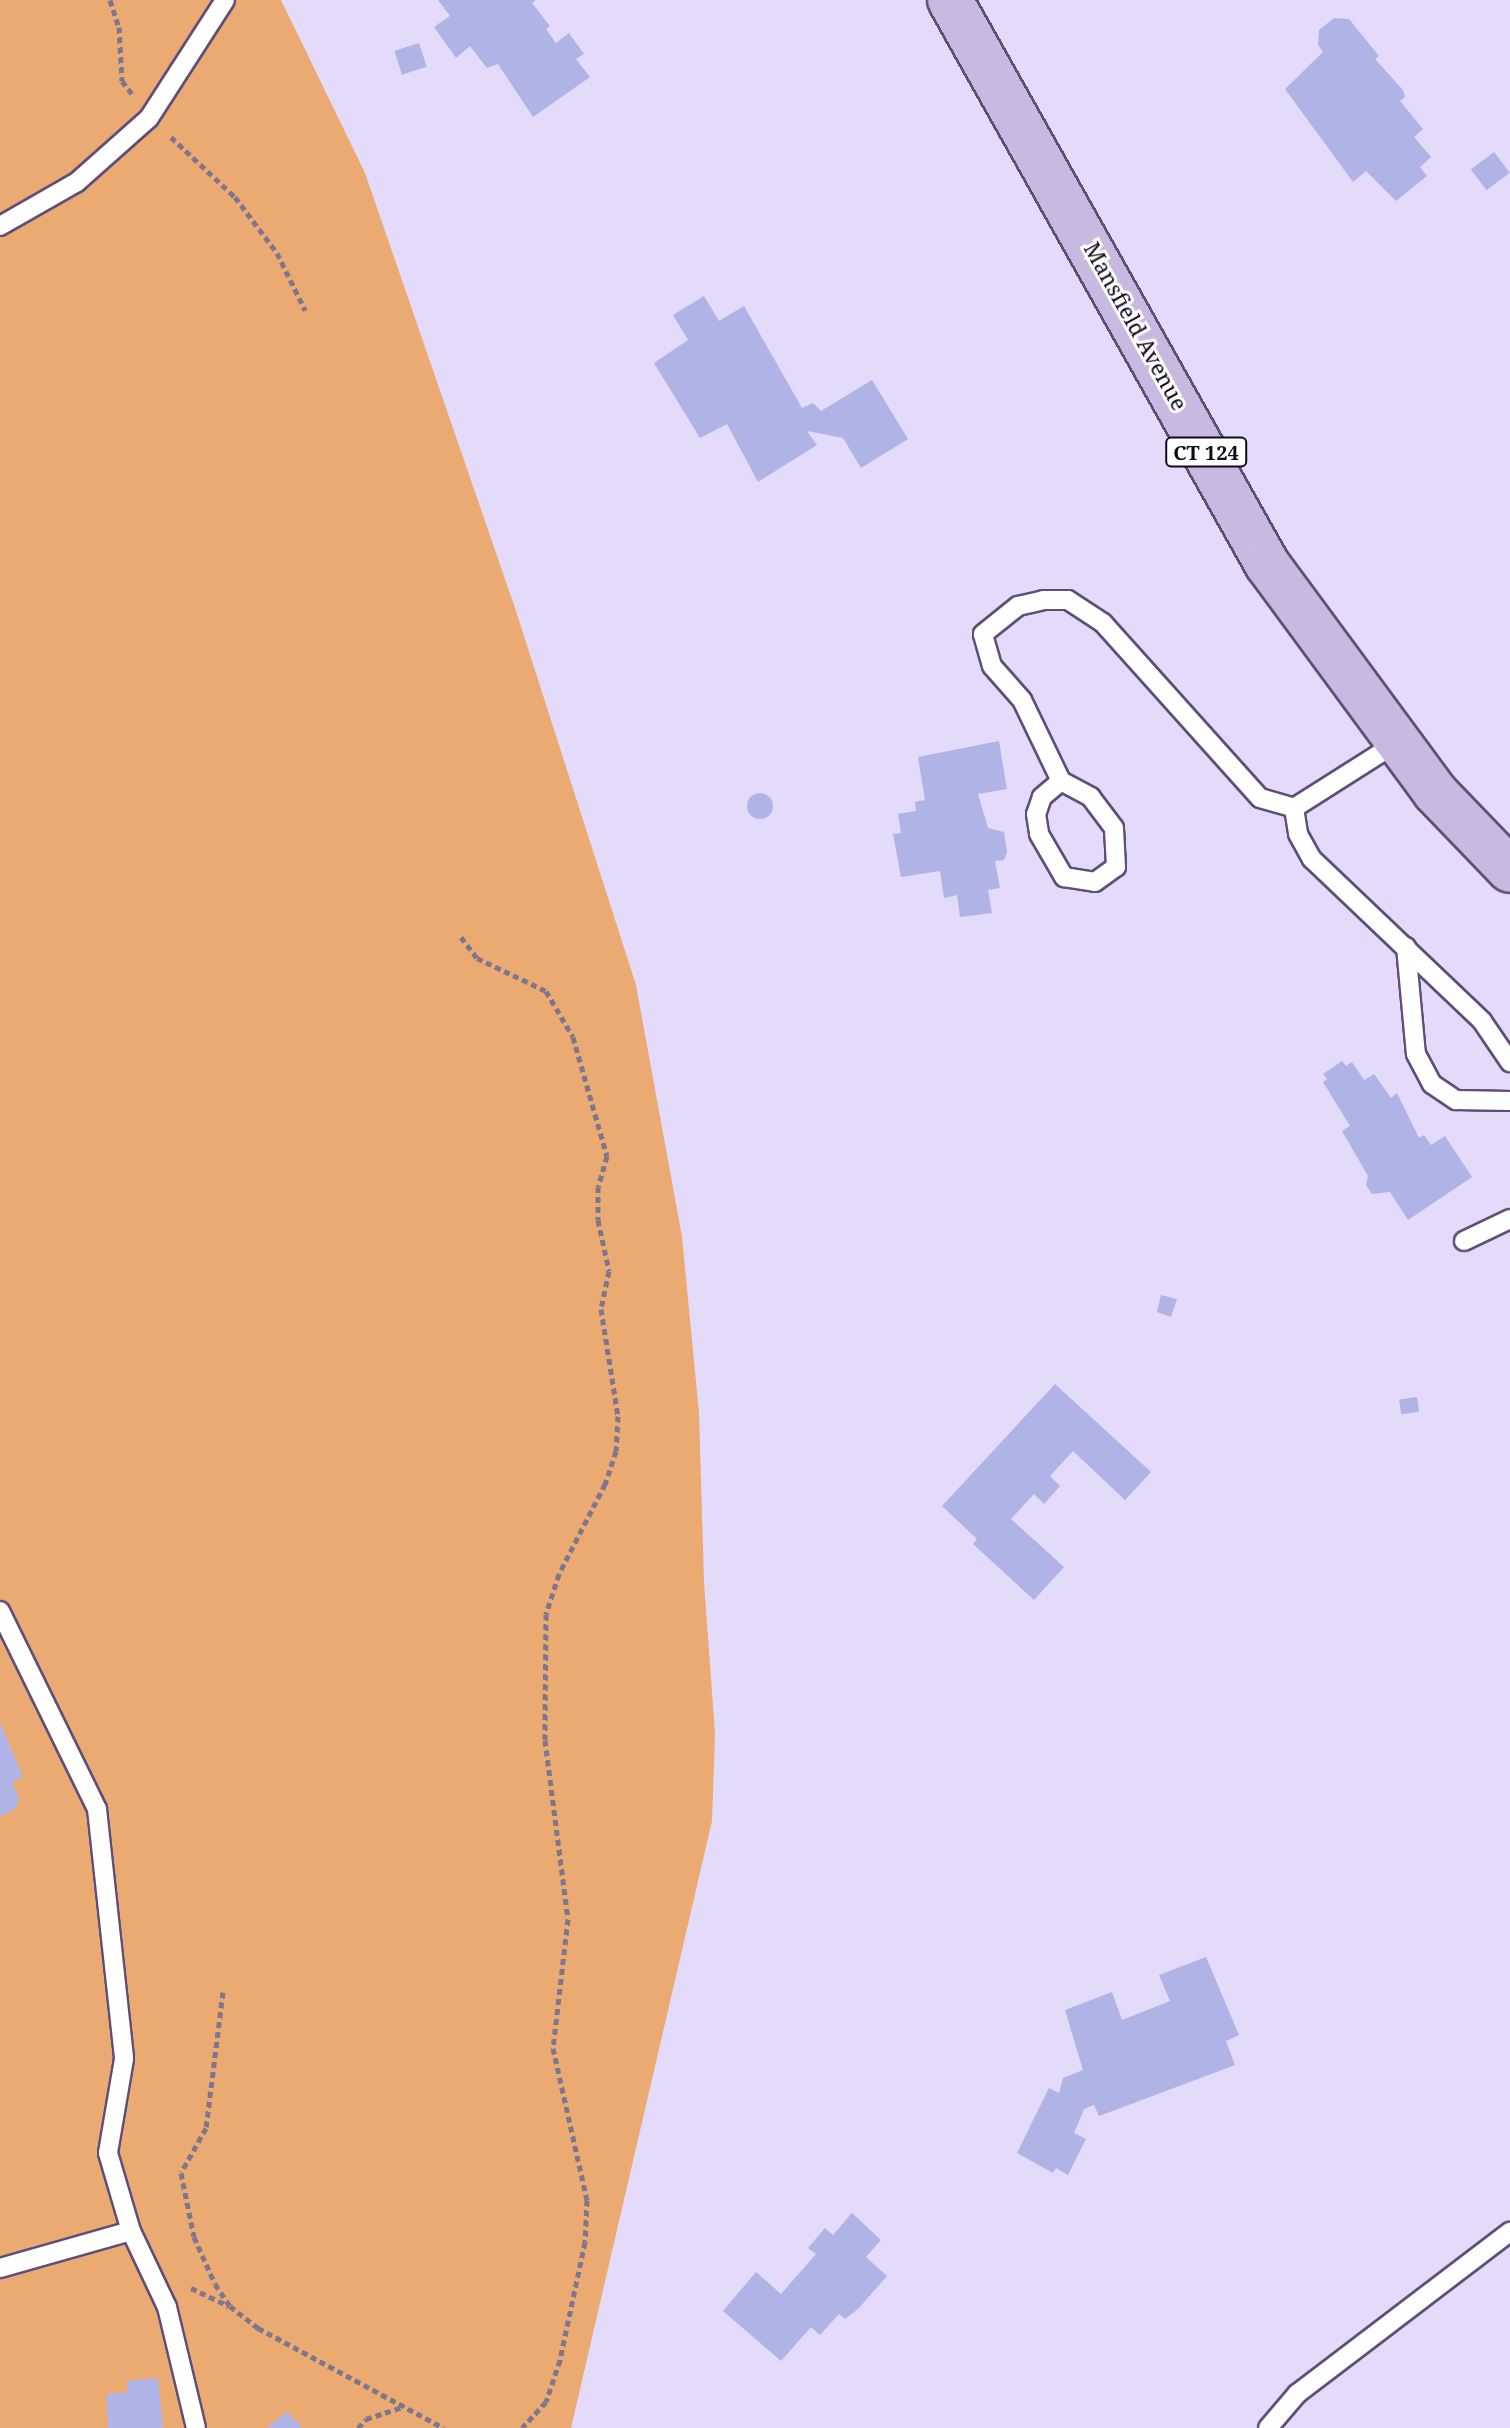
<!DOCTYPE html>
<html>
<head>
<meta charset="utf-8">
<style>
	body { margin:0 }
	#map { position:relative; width:1510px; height:2428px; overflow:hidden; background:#e4daf9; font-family:"Noto Serif",serif }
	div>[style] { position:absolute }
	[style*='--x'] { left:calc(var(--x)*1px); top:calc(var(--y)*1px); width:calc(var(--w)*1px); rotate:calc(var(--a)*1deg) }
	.green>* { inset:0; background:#ebaa72 }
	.building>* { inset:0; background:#afb3e6; transform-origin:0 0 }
	.round { border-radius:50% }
	.path>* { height:5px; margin-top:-2.5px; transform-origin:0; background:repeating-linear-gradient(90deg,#7e768e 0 6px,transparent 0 10px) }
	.roads { filter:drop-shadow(2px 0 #5e4e79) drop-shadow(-2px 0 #5e4e79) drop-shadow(0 2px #5e4e79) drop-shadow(0 -2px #5e4e79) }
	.lane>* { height:18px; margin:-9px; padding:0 9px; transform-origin:9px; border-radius:9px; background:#fff }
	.primary>* { height:44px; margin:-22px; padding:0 22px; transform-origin:22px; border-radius:22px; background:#c8b9e1 }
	span { translate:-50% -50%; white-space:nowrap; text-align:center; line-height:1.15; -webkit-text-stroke:6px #fff; paint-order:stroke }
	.shield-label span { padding:2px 6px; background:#fff; border:2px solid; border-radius:6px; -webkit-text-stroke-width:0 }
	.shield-label { font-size:20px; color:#110a1b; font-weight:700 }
	.street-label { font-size:22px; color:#110a1b }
</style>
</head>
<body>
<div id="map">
	<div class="green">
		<i style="clip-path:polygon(0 0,281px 0,365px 173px,515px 608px,636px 985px,682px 1237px,699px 1413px,704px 1582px,715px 1734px,712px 1821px,571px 2428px,0 2428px)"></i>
	</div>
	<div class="building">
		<i style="clip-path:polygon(438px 0,536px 0,532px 3px,550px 26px,546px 29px,556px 43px,569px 33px,584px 54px,576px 59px,590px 77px,533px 117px,498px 64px,487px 68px,470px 46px,456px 58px,434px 27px,450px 16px)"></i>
		<i style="clip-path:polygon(1334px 18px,1349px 19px,1379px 56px,1375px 59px,1403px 90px,1405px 97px,1400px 101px,1423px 129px,1414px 137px,1431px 157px,1420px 167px,1427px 176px,1396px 201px,1366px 171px,1353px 182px,1285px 89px,1323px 52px,1318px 45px,1319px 30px)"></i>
		<i style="left:419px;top:43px;width:25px;height:26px;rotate:72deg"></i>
		<i style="left:1494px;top:152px;width:26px;height:29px;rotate:53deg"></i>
		<i style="clip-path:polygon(704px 296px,719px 321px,744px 306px,802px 408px,813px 403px,821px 411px,872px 380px,908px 439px,861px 468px,843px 438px,807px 431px,817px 445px,758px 482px,727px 424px,700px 438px,654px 363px,688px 340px,673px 315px)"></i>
		<i style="clip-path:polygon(999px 741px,1007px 789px,978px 794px,988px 828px,1004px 832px,1007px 852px,1004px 860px,995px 861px,1000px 888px,988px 890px,992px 913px,960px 917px,957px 895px,944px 898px,940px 871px,901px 877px,893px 834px,901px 833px,898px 814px,916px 811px,915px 802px,925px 800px,918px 757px)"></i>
		<i class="round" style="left:747px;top:793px;width:26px;height:26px"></i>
		<i style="clip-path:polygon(1342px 1061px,1346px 1066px,1352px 1062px,1364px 1080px,1374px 1074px,1391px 1098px,1397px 1093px,1419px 1138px,1424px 1135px,1431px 1145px,1445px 1136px,1472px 1177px,1408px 1220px,1390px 1192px,1372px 1194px,1366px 1185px,1368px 1176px,1342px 1131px,1350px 1126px,1323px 1082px,1327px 1079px,1323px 1074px)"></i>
		<i style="clip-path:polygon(1161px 1295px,1177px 1299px,1171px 1317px,1157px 1312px)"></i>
		<i style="clip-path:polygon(1055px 1384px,1151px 1472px,1125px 1500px,1073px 1451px,1050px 1476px,1060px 1486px,1044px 1504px,1034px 1494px,1011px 1519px,1064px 1567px,1034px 1600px,973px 1544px,977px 1539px,942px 1506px)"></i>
		<i style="left:1417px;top:1397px;width:15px;height:18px;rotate:82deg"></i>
		<i style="clip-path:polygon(0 1722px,23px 1777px,12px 1782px,19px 1798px,16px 1808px,0 1817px)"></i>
		<i style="clip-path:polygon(1206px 1957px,1239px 2035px,1226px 2041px,1235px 2065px,1099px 2116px,1094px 2105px,1084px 2109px,1074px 2133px,1086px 2139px,1068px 2175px,1056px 2168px,1053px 2173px,1017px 2153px,1049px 2088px,1059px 2093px,1063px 2078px,1083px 2070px,1065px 2010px,1112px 1992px,1122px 2020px,1170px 2001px,1159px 1975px)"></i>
		<i style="clip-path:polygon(852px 2213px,881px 2240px,866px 2257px,887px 2276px,858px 2309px,845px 2319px,839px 2314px,820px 2335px,811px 2327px,781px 2361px,723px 2311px,756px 2272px,781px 2294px,816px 2254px,808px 2248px,825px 2228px,833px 2235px)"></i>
		<i style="clip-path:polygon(158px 2378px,163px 2428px,108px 2428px,106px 2394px,128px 2392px,127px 2381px)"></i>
		<i style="clip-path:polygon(286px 2412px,303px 2428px,267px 2428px)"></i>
	</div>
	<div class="path">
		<i style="--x:110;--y:0;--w:28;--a:72"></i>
		<i style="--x:119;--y:27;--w:54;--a:86.8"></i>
		<i style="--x:122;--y:81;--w:16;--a:52"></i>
		<i style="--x:171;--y:137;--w:88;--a:43.2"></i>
		<i style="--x:235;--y:197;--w:70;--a:53.1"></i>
		<i style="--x:277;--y:253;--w:64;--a:63.8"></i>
		<i style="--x:461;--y:937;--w:26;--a:53"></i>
		<i style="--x:477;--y:958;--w:76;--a:25.6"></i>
		<i style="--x:546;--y:991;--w:53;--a:59.6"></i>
		<i style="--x:573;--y:1037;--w:124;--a:74.1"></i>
		<i style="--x:607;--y:1156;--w:32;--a:106"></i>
		<i style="--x:598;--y:1187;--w:33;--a:90"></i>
		<i style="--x:598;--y:1220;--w:52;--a:77.8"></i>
		<i style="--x:609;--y:1271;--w:39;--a:102"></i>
		<i style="--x:601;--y:1309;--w:108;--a:81"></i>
		<i style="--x:618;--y:1416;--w:35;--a:93"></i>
		<i style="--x:616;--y:1451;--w:35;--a:108"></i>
		<i style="--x:605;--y:1484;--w:101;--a:117.1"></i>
		<i style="--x:559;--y:1574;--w:42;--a:108"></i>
		<i style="--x:546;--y:1614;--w:126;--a:90.5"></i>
		<i style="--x:545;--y:1740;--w:180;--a:82.7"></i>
		<i style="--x:568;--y:1919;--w:130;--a:96.6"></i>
		<i style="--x:553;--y:2048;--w:156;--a:77.4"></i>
		<i style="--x:587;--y:2200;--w:42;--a:92.7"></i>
		<i style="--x:585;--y:2242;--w:121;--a:102"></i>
		<i style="--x:560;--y:2360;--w:44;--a:108.4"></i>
		<i style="--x:546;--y:2402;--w:35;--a:133"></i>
		<i style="--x:223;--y:1992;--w:137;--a:97.1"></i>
		<i style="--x:206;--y:2128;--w:51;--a:119.1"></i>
		<i style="--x:181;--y:2173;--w:65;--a:78.5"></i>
		<i style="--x:194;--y:2237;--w:51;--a:65.9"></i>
		<i style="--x:215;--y:2284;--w:27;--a:56"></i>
		<i style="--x:230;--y:2306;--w:36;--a:38"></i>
		<i style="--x:258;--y:2328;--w:211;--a:28.3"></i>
		<i style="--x:191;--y:2288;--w:42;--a:25.3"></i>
		<i style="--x:358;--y:2428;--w:12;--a:-48"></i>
		<i style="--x:366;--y:2419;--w:39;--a:-18"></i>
	</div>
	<div class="roads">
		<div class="lane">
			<i style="--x:0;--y:226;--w:89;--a:-29.7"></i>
			<i style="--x:77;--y:182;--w:96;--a:-41.6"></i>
			<i style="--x:149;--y:118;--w:140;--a:-57.2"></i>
			<i style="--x:1398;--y:742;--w:123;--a:147.6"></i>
			<i style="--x:1294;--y:808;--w:26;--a:81"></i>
			<i style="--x:1298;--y:834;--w:29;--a:61"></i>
			<i style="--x:1312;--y:859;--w:235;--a:43.6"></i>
			<i style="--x:1482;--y:1021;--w:50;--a:55.7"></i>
			<i style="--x:1061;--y:781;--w:25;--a:140"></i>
			<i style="--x:1042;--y:797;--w:18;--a:109"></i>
			<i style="--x:1036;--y:814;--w:20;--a:81"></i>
			<i style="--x:1039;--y:834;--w:50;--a:59.8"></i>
			<i style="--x:1064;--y:877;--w:31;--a:9"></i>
			<i style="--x:1095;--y:882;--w:26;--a:-36"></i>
			<i style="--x:1116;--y:867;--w:39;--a:-93"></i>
			<i style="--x:1114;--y:828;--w:39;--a:-127"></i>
			<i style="--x:1091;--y:797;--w:34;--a:-152"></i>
			<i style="--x:1061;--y:781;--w:90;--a:-115.7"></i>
			<i style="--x:1022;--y:700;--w:45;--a:-131.4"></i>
			<i style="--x:992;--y:666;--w:33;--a:-106"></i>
			<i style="--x:983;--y:634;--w:45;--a:-38.7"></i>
			<i style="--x:1018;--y:606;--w:26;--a:-13"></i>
			<i style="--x:1043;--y:600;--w:25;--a:0"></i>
			<i style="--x:1068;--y:600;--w:42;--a:33.3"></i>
			<i style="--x:1103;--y:623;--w:235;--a:48.1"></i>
			<i style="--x:1260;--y:798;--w:35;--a:16"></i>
			<i style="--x:1406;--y:947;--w:107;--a:84.7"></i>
			<i style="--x:1416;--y:1054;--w:34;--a:62"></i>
			<i style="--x:1432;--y:1084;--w:29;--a:34"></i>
			<i style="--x:1456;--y:1100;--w:54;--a:1.1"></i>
			<i style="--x:1464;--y:1241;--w:51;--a:-25.6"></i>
			<i style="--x:0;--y:1611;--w:220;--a:63.9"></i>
			<i style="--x:97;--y:1809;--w:251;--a:83.8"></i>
			<i style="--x:124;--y:2059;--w:95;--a:99.7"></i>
			<i style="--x:108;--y:2153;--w:81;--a:73.6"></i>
			<i style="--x:131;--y:2231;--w:84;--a:64.7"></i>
			<i style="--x:167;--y:2307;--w:124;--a:76.5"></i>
			<i style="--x:0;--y:2268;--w:136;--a:-15.8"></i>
			<i style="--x:1268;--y:2428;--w:45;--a:-49.5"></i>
			<i style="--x:1297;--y:2394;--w:268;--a:-37.3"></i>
		</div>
		<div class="primary">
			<i style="--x:950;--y:0;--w:647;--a:60.66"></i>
			<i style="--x:1267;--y:564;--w:283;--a:53.6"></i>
			<i style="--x:1435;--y:792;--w:108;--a:46.1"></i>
		</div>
	</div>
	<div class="shield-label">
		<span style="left:1206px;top:452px">CT 124</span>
	</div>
	<div class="street-label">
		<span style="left:1136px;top:326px;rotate:61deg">Mansfield Avenue</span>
	</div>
</div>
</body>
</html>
